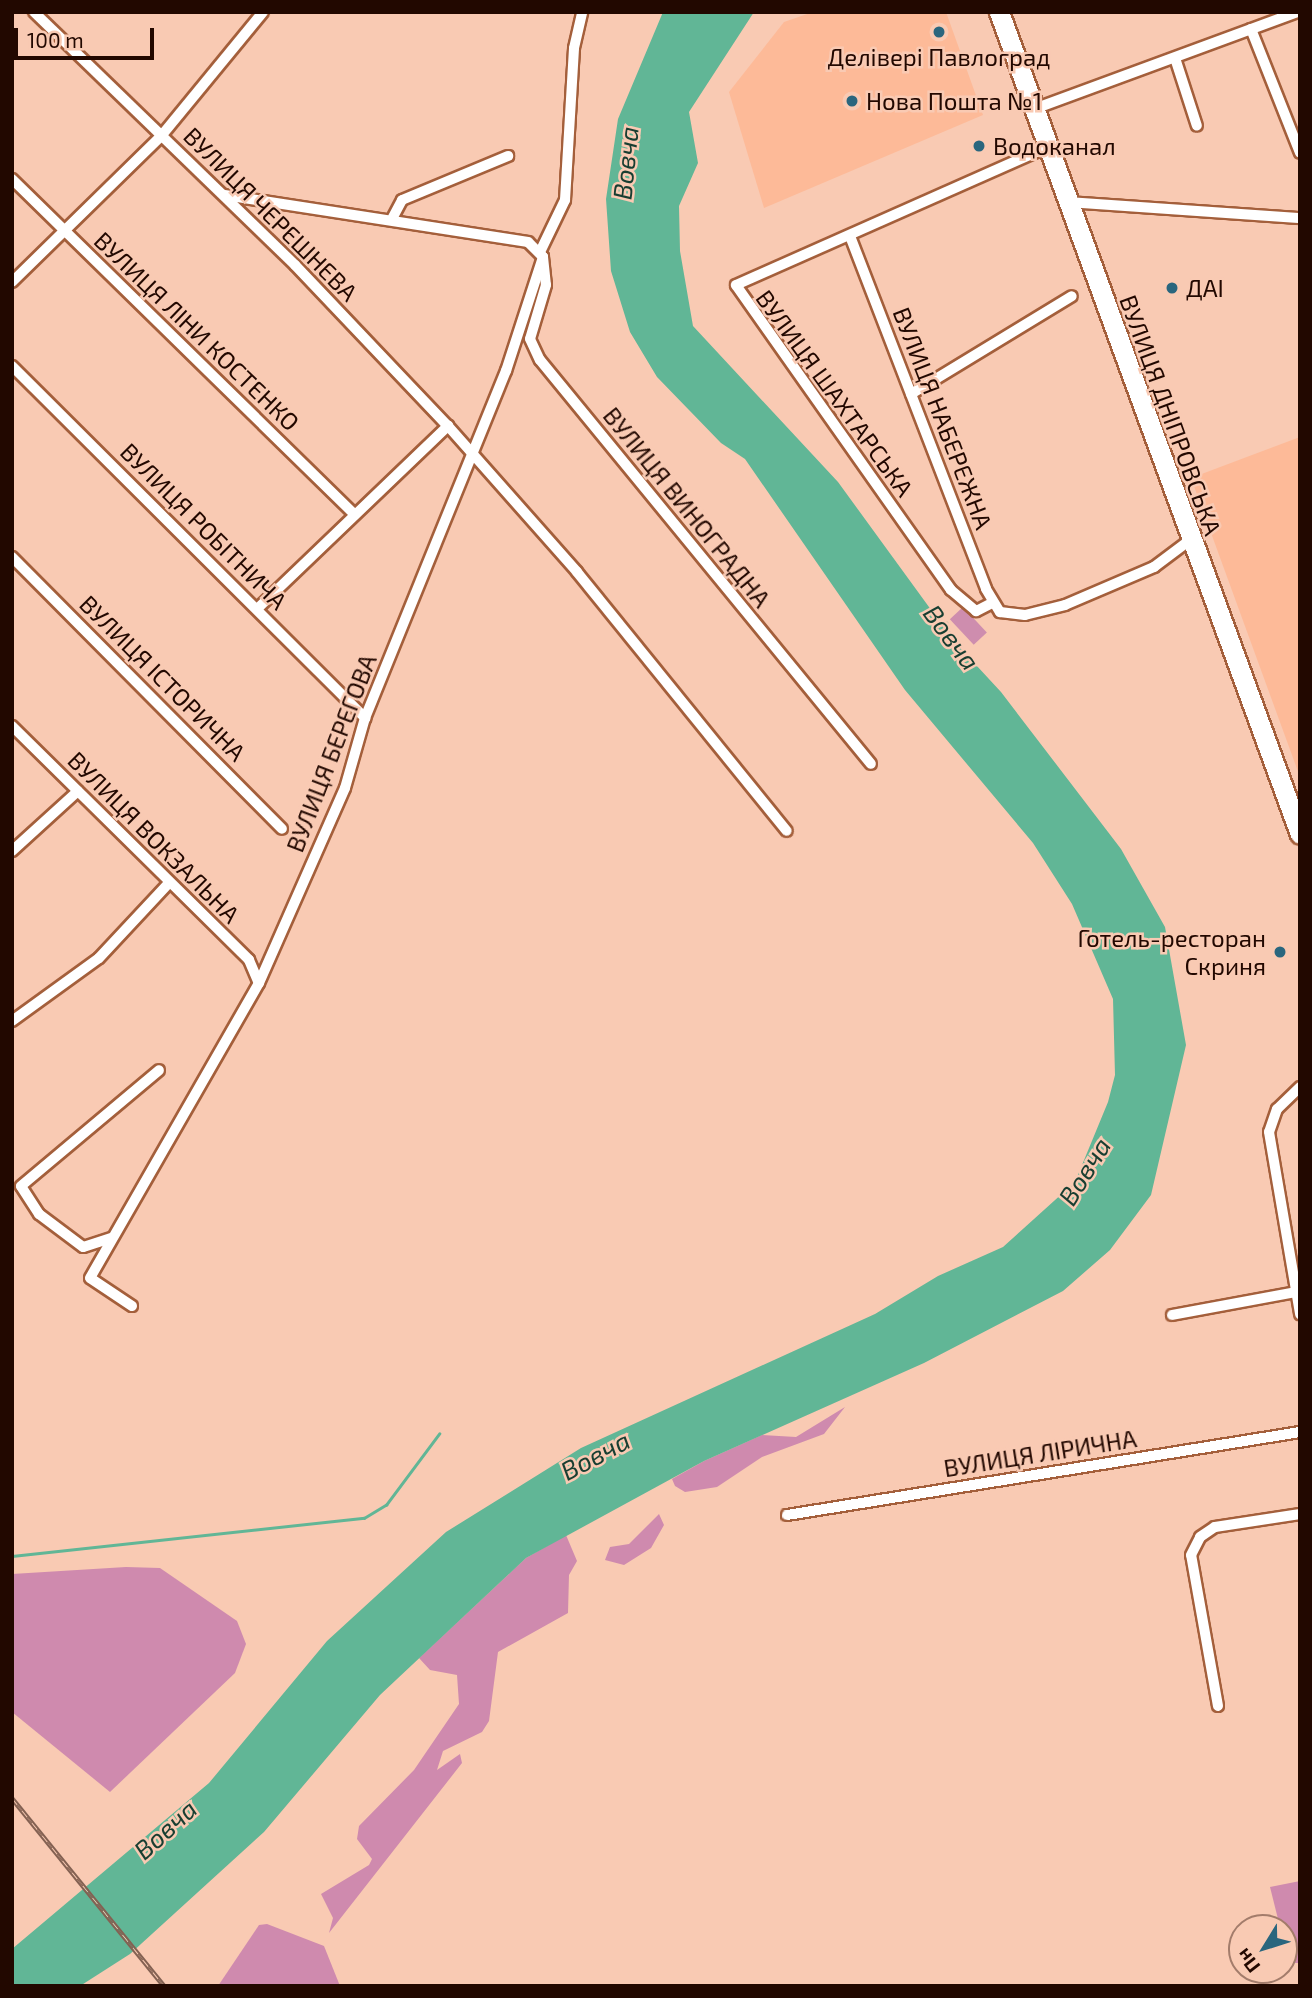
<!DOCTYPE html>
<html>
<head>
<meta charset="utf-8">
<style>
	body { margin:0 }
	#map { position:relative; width:1312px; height:1998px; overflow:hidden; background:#f9cab3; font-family:"Exo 2",sans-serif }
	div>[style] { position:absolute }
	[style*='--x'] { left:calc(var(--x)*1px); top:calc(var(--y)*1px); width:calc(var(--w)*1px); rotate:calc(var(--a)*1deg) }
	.built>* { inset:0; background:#fdba98 }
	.green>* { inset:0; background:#ce8dae; transform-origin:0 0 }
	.forest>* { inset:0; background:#cf8aae }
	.water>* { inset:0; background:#61b696 }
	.stream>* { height:2.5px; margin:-1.25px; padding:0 1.25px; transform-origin:1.25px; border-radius:1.25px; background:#61b696 }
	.roads { filter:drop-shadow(2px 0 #a45f3b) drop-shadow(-2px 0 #a45f3b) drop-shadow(0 2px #a45f3b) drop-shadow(0 -2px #a45f3b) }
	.street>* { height:10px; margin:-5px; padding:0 5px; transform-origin:5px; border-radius:5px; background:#fff }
	.highway>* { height:19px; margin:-9.5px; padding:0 9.5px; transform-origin:9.5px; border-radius:9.5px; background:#fff }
	.rail>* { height:5px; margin-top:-2.5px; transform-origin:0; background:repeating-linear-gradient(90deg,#f9cab3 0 8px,#846152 0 16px); box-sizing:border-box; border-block:2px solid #846152 }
	.dots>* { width:19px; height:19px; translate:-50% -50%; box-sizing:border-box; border:4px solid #f9cab3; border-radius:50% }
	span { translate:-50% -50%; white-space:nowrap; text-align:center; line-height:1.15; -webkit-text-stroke:5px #f9cab3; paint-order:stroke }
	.poi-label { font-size:24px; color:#220800 }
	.left { translate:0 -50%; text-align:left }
	.right { translate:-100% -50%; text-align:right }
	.street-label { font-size:24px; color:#220800 }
	.water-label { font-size:26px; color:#183e31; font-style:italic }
	.frame { position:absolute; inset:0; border:14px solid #220800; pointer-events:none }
	.north { position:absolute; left:1228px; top:1914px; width:70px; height:70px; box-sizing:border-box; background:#f9cab3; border:2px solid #a37c6b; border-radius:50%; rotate:232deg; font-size:19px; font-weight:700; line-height:28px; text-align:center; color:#220800 }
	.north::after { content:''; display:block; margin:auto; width:24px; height:32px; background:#2a667e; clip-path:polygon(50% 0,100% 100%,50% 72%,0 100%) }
	.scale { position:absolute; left:14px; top:28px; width:140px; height:32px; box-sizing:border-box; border:4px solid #220800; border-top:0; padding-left:9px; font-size:21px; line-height:24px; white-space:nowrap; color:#220800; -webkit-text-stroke:5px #f9cab3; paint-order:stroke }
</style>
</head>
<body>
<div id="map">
	<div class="built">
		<i style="clip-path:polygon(813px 12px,946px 12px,983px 115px,764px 208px,729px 92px,784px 22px)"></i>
		<i style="clip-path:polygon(1300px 437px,1300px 777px,1191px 478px)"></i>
	</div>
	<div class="green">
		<i style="left:963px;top:607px;width:35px;height:18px;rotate:47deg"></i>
	</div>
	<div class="forest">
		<i style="clip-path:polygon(845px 1407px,824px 1434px,762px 1457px,717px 1487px,685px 1492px,675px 1486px,672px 1479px,704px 1461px,762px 1435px,796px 1437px)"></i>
		<i style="clip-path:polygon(659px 1514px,664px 1525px,651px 1548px,624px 1565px,605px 1560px,610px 1547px,629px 1544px)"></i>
		<i style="clip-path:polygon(566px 1535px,577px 1561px,569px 1575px,568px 1613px,498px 1652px,489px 1721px,482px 1732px,443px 1751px,437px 1770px,460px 1754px,462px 1763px,329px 1933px,333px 1918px,321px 1894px,369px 1865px,372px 1859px,357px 1839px,359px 1826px,414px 1770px,459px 1704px,457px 1675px,430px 1670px,419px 1658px,526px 1558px)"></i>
		<i style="clip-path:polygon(126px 1567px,160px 1568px,237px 1621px,246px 1644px,235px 1673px,110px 1792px,12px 1712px,12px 1574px)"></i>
		<i style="clip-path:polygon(1300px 1881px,1300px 1963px,1295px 1963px,1288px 1959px,1270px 1887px)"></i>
		<i style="clip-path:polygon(267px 1924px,324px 1946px,340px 1986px,218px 1986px,259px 1925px)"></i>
	</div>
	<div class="water">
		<i style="clip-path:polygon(663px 12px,754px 12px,689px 112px,698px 163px,679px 206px,680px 251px,693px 326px,838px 482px,937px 618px,948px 622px,952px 639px,1001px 692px,1121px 849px,1165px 927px,1186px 1045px,1151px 1195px,1110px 1250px,1063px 1291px,924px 1363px,704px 1461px,526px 1558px,380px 1695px,264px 1832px,130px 1954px,80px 1986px,12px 1986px,12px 1949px,209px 1783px,327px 1641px,446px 1532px,581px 1448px,875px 1314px,938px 1276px,1003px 1247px,1075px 1182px,1108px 1102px,1115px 1075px,1113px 999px,1072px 904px,1033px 843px,905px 690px,745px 459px,721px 443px,657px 377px,630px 332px,611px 271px,606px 199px,618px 119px)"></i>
	</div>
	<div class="stream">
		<i style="--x:12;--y:1556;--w:354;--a:-6.2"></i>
		<i style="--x:364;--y:1518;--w:26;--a:-31"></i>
		<i style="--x:386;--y:1505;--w:89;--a:-53.3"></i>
	</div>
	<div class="roads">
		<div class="street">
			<i style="--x:34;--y:12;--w:363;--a:44.1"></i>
			<i style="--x:295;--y:265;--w:222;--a:46.5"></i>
			<i style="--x:448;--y:426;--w:195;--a:48.5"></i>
			<i style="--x:577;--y:572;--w:333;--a:51"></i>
			<i style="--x:1251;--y:29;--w:133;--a:68.4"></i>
			<i style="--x:1175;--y:58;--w:71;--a:72.1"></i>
			<i style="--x:1034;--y:109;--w:280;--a:-20.2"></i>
			<i style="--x:12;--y:179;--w:477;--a:44.4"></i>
			<i style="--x:1069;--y:202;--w:232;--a:4"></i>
			<i style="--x:393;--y:217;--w:19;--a:-62"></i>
			<i style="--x:402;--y:200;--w:115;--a:-22.5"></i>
			<i style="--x:850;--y:236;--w:378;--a:68.9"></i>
			<i style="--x:986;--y:589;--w:27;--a:59"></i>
			<i style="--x:1000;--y:612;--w:25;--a:7"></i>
			<i style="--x:1025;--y:615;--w:41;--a:-14"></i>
			<i style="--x:1065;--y:605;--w:97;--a:-23.1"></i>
			<i style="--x:1154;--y:567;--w:45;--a:-36.9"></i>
			<i style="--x:540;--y:252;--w:58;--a:-64.3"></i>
			<i style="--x:565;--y:200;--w:152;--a:-86.6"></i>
			<i style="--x:574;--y:48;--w:37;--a:-77"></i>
			<i style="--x:543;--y:257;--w:28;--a:84"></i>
			<i style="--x:546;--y:285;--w:56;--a:106.5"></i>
			<i style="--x:530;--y:339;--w:23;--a:65"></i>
			<i style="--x:540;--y:360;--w:522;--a:50.67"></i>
			<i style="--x:12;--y:282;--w:210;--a:-44.4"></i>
			<i style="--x:162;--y:135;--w:159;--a:-50.6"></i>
			<i style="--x:12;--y:366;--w:499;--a:44.9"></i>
			<i style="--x:911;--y:394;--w:188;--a:-31.3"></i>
			<i style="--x:12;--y:557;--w:383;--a:45.2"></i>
			<i style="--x:992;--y:603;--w:18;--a:153"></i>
			<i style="--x:976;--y:611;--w:33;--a:-140"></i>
			<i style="--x:951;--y:590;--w:373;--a:-125.2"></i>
			<i style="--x:736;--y:285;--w:341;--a:-23.9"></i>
			<i style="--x:257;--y:609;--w:265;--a:-43.8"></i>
			<i style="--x:12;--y:726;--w:333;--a:44.6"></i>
			<i style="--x:249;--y:960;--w:25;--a:67"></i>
			<i style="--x:12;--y:851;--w:89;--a:-42.3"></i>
			<i style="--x:12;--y:1021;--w:107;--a:-35.9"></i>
			<i style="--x:99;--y:958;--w:103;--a:-47"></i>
			<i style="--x:1300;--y:1087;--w:32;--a:136"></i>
			<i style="--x:1277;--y:1109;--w:24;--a:109"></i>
			<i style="--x:1269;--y:1132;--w:185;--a:80.3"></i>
			<i style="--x:111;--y:1238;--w:29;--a:162"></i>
			<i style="--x:83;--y:1247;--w:55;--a:-143.1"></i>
			<i style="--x:39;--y:1214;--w:33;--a:-123"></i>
			<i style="--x:21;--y:1186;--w:180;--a:-40"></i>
			<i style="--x:132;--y:1306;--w:50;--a:-146.3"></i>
			<i style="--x:90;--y:1278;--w:340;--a:-60.2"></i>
			<i style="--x:259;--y:983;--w:213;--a:-66.2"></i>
			<i style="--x:345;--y:788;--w:73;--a:-74.1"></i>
			<i style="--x:365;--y:718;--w:375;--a:-67.9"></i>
			<i style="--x:506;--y:371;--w:120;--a:-72"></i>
			<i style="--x:543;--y:257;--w:21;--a:-135"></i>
			<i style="--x:528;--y:242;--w:307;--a:-171.2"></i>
			<i style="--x:1172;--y:1315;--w:126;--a:-10.5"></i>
			<i style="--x:787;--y:1515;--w:520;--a:-9.19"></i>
			<i style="--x:1218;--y:1706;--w:153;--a:-100.1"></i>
			<i style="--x:1191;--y:1555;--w:20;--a:-63"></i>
			<i style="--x:1200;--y:1537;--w:18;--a:-34"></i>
			<i style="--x:1215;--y:1527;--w:86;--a:-8.7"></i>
		</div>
		<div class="highway">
			<i style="--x:999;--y:12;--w:875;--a:69.89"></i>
		</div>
	</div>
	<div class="rail">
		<i style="--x:12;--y:1798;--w:242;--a:51"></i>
	</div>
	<div class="dots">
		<i style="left:939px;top:32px;background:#2a667e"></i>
		<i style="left:852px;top:101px;background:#2a667e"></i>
		<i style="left:979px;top:146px;background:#2a667e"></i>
		<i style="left:1172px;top:288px;background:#2a667e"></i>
		<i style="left:1280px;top:952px;background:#2a667e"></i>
	</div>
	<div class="poi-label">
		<span style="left:939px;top:57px">Делівері Павлоград</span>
		<span class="left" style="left:866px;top:101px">Нова Пошта №1</span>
		<span class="left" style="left:993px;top:146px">Водоканал</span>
		<span class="left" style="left:1186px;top:288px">ДАІ</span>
		<span class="right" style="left:1266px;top:952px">Готель-ресторан<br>Скриня</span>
	</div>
	<div class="street-label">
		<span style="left:271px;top:214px;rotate:45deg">ВУЛИЦЯ ЧЕРЕШНЕВА</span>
		<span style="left:197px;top:331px;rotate:44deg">ВУЛИЦЯ ЛІНИ КОСТЕНКО</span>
		<span style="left:835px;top:393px;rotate:54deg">ВУЛИЦЯ ШАХТАРСЬКА</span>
		<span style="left:1171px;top:415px;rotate:70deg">ВУЛИЦЯ ДНІПРОВСЬКА</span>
		<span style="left:943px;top:418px;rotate:69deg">ВУЛИЦЯ НАБЕРЕЖНА</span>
		<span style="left:687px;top:507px;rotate:51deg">ВУЛИЦЯ ВИНОГРАДНА</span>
		<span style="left:204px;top:526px;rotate:45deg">ВУЛИЦЯ РОБІТНИЧА</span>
		<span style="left:163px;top:678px;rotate:45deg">ВУЛИЦЯ ІСТОРИЧНА</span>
		<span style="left:331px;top:753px;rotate:-69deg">ВУЛИЦЯ БЕРЕГОВА</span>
		<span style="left:154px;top:837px;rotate:45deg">ВУЛИЦЯ ВОКЗАЛЬНА</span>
		<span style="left:1040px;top:1453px;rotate:-9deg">ВУЛИЦЯ ЛІРИЧНА</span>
	</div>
	<div class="water-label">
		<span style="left:625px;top:163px;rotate:-84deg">Вовча</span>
		<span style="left:952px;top:637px;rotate:53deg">Вовча</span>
		<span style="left:1084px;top:1171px;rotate:-58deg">Вовча</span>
		<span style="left:595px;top:1455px;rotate:-28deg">Вовча</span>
		<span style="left:165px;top:1829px;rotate:-42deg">Вовча</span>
	</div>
	<div class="frame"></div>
	<div class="north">Пн</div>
	<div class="scale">100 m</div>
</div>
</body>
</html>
